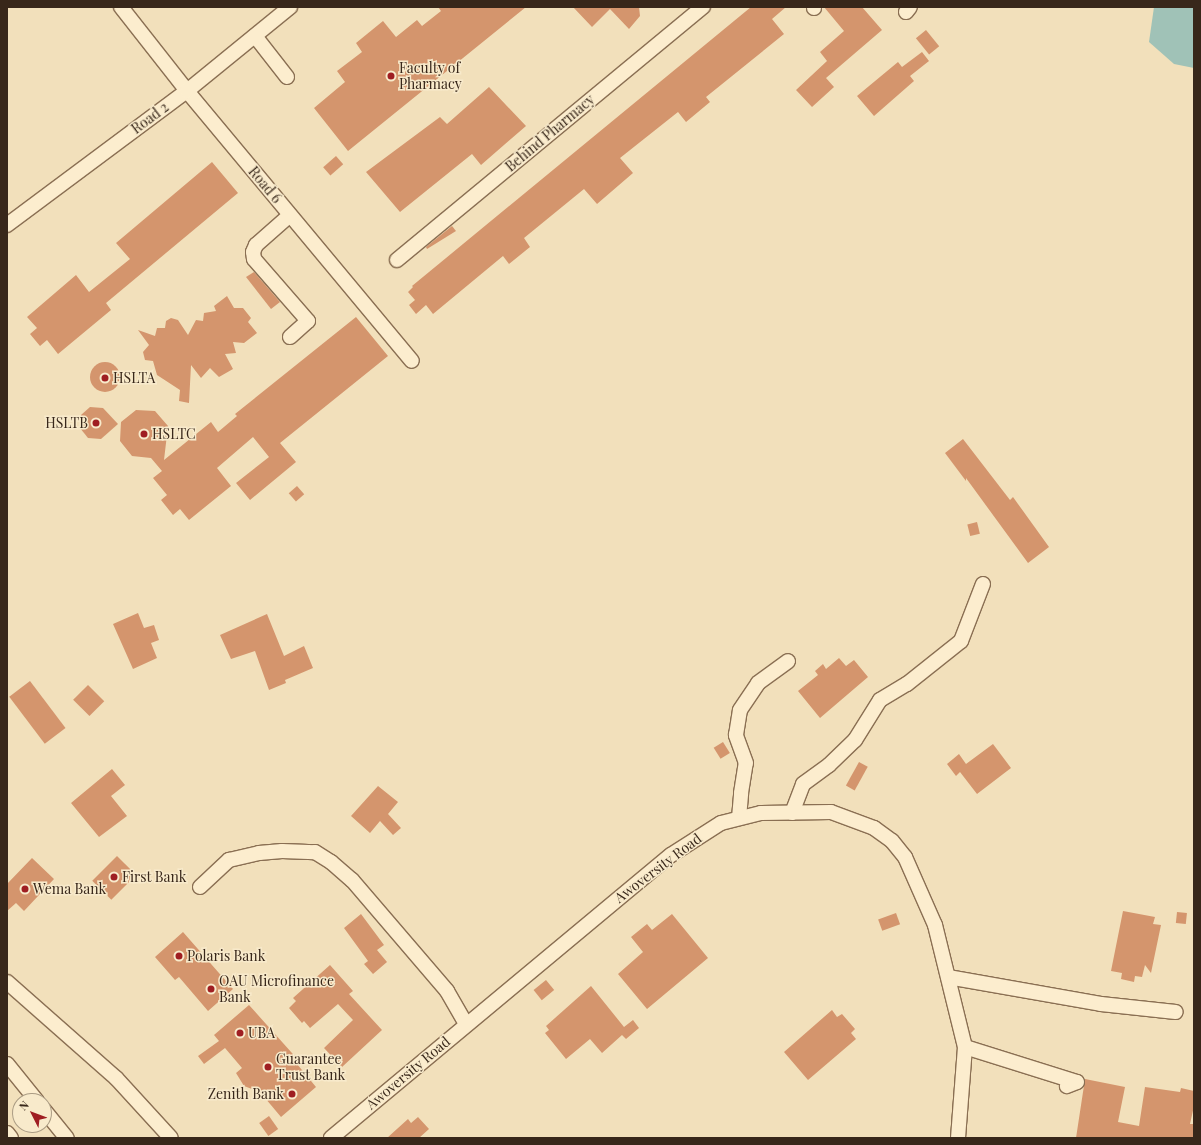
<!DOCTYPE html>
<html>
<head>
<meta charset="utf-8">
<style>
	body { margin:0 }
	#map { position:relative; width:1201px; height:1145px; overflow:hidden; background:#f2e0bb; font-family:"Playfair Display",serif }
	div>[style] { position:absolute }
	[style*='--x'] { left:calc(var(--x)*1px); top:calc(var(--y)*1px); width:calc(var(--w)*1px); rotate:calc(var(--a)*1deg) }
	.water>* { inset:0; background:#a0c2b7 }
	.building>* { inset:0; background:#d4956d; transform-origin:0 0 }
	.round { border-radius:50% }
	.roads { filter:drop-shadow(1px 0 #8a6f53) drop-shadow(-1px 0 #8a6f53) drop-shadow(0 1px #8a6f53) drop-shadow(0 -1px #8a6f53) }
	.minor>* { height:14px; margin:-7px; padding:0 7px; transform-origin:7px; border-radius:7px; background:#fcedce }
	.dots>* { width:11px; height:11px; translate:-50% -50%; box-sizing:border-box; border:2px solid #f8eacb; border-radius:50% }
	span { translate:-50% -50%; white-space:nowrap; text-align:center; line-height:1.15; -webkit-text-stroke:3px #f8eacb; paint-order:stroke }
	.poi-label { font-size:14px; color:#38271a }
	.left { translate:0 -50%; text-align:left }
	.right { translate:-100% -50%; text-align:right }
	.street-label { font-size:14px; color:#38271a }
	.frame { position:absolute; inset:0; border:8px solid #38271a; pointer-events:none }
	.north { position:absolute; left:12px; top:1093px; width:40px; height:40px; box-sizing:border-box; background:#f8eacb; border:1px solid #ab9c84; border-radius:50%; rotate:312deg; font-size:11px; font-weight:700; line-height:16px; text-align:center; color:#38271a }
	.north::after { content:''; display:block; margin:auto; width:14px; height:18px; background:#9f1e22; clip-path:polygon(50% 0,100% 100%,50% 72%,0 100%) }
</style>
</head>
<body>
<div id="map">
	<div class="water">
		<i style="clip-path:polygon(1154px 7px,1194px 7px,1194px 68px,1174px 64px,1149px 42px)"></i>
	</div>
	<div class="building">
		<i style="clip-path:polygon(438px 7px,526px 7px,348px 151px,314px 108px,345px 82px,337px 71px,362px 52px,356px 43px,383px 21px,396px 37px,417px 20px,422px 26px,441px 11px)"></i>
		<i style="clip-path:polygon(573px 7px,639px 7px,640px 16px,629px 29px,610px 9px,592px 27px)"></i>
		<i style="clip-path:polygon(751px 7px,786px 7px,772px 19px,784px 34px,706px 97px,710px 102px,686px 122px,678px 112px,620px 158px,633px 173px,597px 204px,584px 189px,524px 238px,530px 247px,509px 264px,503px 256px,433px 314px,426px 305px,416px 314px,409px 305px,415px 300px,408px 292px,413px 287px,412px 286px)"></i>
		<i style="clip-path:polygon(824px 7px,862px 7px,882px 30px,826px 78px,834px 87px,812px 107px,796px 90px,827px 61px,820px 52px,844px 31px)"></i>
		<i style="left:926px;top:30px;width:21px;height:13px;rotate:51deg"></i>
		<i style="clip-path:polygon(922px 52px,929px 61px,910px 76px,914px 81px,874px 116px,857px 96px,898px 62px,902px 67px)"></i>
		<i style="clip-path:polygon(489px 87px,526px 126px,481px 165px,472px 154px,400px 212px,366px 172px,440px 117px,447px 124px)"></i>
		<i style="left:336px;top:156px;width:11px;height:17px;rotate:49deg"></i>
		<i style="clip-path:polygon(212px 162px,238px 193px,106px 303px,111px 310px,58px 354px,47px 340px,40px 346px,30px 334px,37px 328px,27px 317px,76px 275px,89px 292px,130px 259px,116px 243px)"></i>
		<i style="clip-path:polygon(452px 226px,456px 231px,427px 249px,426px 247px)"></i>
		<i style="clip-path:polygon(254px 272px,280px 302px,271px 309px,246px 277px)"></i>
		<i style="clip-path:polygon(227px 296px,234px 308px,243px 308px,251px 318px,248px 322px,257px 333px,244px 343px,233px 342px,236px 353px,225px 354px,233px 369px,219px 377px,210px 368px,201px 378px,191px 365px,189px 403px,179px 401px,180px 390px,157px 375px,153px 361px,145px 360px,143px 352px,149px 345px,138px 330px,155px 336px,157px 328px,165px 328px,166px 321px,171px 318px,178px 320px,188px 335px,196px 320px,203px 321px,204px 313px,216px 311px,214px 306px)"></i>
		<i style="clip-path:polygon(356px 317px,388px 356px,280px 443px,296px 462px,250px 500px,236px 483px,269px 457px,253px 437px,217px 468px,231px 486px,189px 520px,180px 509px,173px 515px,161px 500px,167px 495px,153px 478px,162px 471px,151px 458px,132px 456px,120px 441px,121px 422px,136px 410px,155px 411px,168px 426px,164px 460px,211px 422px,218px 432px,237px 416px,235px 414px)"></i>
		<i class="round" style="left:90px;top:362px;width:30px;height:30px"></i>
		<i style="clip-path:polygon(90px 407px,103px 408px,118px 424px,101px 439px,88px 438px,80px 428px,81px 415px)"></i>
		<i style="clip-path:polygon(963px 439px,1010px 500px,1013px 497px,1049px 547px,1028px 563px,966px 478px,966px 481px,945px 453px)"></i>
		<i style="left:297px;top:486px;width:11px;height:11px;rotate:49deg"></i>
		<i style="left:977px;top:522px;width:12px;height:10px;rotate:76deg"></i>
		<i style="clip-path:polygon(138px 613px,144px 628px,154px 625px,159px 640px,151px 643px,157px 658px,133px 669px,113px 624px)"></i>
		<i style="clip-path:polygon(267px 614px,284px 656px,304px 646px,313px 668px,285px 680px,286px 683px,269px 690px,255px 651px,231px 659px,220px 635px)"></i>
		<i style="clip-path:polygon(839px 658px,846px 666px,854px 660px,868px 677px,820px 718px,798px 691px,818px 675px,815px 671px,823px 664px,826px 669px)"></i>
		<i style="left:30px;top:681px;width:59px;height:26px;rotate:53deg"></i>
		<i style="left:88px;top:685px;width:23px;height:21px;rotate:45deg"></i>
		<i style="left:723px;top:742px;width:13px;height:11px;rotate:58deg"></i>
		<i style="clip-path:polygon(993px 744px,1011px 768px,977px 794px,960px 772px,956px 776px,947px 764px,959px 754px,966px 764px)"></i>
		<i style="left:859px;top:762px;width:10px;height:27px;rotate:29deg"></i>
		<i style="clip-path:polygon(112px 769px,125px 785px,111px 796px,127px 816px,99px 837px,71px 803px)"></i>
		<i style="clip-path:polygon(378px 786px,398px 802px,388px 814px,401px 828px,393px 835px,380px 821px,370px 833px,351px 816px)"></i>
		<i style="left:117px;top:856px;width:27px;height:35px;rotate:45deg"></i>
		<i style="clip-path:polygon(32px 858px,54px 879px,24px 911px,16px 903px,7px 911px,7px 884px)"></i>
		<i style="clip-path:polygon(1123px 911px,1155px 917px,1153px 924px,1161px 925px,1151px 973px,1145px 965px,1142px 977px,1135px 976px,1134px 982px,1121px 979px,1122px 973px,1111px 971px)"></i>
		<i style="left:1177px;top:912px;width:10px;height:11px;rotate:6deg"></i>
		<i style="left:896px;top:913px;width:12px;height:19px;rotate:70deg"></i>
		<i style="clip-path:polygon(361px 914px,384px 945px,377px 950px,387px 962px,373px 974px,364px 964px,368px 961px,344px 928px)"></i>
		<i style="clip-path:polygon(672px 914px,708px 958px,647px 1009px,618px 974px,643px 952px,631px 937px,647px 924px,652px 930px)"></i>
		<i style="clip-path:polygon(183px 932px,233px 989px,208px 1011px,179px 977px,175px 980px,155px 957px)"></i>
		<i style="clip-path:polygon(330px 965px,353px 991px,349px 994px,382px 1030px,342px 1067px,324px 1048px,353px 1020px,338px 1004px,310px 1028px,304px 1021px,302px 1023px,289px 1008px,296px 1001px,293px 998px)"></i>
		<i style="left:546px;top:980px;width:13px;height:16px;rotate:51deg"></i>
		<i style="clip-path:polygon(591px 986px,624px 1027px,633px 1020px,639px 1028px,626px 1039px,622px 1035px,602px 1053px,590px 1039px,566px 1059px,545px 1033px,549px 1030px,546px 1026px)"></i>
		<i style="clip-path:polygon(249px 1005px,300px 1062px,297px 1064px,316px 1087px,281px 1117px,260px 1092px,244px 1086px,236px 1073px,242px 1068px,225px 1048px,204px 1064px,198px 1056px,219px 1041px,214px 1035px)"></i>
		<i style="clip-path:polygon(832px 1010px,837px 1017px,842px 1014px,855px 1029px,851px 1033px,856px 1039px,808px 1080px,784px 1052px)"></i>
		<i style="clip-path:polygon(1085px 1079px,1125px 1087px,1118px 1122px,1139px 1126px,1145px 1087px,1180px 1092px,1181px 1088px,1194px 1091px,1194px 1106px,1190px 1124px,1194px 1124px,1194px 1138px,1076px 1138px)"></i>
		<i style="left:269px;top:1116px;width:16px;height:12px;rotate:55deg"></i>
		<i style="clip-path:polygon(418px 1117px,429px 1129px,419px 1138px,387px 1138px,408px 1119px,411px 1123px)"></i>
	</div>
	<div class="roads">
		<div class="minor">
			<i style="--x:121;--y:7;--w:107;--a:51.8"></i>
			<i style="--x:187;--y:91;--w:351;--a:50.2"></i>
			<i style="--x:814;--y:7;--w:1;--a:90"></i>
			<i style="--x:906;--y:12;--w:6;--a:-51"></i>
			<i style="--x:255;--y:36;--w:52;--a:52"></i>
			<i style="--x:7;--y:225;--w:224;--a:-36.7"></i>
			<i style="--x:187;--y:91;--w:133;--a:-39.2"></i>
			<i style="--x:397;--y:260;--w:397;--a:-39.6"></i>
			<i style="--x:290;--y:337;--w:24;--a:-42"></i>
			<i style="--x:308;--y:321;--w:82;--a:-131.1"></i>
			<i style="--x:254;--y:259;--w:7;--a:-98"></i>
			<i style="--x:253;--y:252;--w:8;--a:-67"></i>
			<i style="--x:256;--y:245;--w:45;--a:-41.4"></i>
			<i style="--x:792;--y:813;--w:31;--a:-69"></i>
			<i style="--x:803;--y:784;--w:32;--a:-36"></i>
			<i style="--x:829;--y:765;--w:36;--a:-44"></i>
			<i style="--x:855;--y:740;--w:47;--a:-58"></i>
			<i style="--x:880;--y:700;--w:31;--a:-31"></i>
			<i style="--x:907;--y:684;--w:69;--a:-38.5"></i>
			<i style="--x:961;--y:641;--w:61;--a:-68.9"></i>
			<i style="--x:739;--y:818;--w:25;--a:-85"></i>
			<i style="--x:741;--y:793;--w:30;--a:-81"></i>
			<i style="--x:746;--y:763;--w:30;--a:-110"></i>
			<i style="--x:736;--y:735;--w:25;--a:-81"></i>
			<i style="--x:740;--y:710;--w:32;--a:-56"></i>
			<i style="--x:758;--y:683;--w:37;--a:-36"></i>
			<i style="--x:200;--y:887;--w:40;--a:-43"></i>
			<i style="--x:229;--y:860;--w:31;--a:-13"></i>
			<i style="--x:259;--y:853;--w:23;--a:-5"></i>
			<i style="--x:282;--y:851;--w:33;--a:2"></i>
			<i style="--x:315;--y:852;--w:19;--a:32"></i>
			<i style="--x:331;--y:862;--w:28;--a:41"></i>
			<i style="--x:352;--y:880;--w:146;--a:49.4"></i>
			<i style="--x:447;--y:991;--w:38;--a:60"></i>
			<i style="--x:948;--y:977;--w:155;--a:10"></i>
			<i style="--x:1101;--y:1004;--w:75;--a:6.1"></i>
			<i style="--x:7;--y:982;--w:145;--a:41.4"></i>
			<i style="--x:116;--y:1078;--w:81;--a:47.5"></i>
			<i style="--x:965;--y:1047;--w:117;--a:17.4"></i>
			<i style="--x:1077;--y:1082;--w:11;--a:158"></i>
			<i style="--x:7;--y:1064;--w:48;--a:51"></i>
			<i style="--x:44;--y:1110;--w:36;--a:51"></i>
			<i style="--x:7;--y:1133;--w:6;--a:51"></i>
			<i style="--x:331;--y:1138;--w:442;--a:-39.8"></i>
			<i style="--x:671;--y:855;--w:59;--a:-32.6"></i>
			<i style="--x:721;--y:823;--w:41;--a:-14"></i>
			<i style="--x:761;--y:813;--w:70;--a:-0.8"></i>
			<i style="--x:831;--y:812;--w:46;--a:20.4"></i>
			<i style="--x:874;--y:828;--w:22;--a:36"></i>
			<i style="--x:892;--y:841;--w:21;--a:51"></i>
			<i style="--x:905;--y:857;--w:74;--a:66.2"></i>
			<i style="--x:935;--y:925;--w:126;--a:76.2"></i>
			<i style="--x:965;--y:1047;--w:91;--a:94.4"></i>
		</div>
	</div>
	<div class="dots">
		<i style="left:391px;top:76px;background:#9f1e22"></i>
		<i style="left:105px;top:378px;background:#9f1e22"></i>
		<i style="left:96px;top:423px;background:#9f1e22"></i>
		<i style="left:144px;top:434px;background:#9f1e22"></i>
		<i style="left:114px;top:877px;background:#9f1e22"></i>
		<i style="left:25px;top:889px;background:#9f1e22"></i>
		<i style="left:179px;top:956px;background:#9f1e22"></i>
		<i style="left:211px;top:989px;background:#9f1e22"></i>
		<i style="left:240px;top:1033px;background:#9f1e22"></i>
		<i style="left:268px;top:1067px;background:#9f1e22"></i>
		<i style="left:292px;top:1094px;background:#9f1e22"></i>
	</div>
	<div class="poi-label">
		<span class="left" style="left:399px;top:76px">Faculty of<br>Pharmacy</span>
		<span class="left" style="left:113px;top:378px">HSLTA</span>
		<span class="right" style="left:88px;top:423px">HSLTB</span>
		<span class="left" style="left:152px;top:434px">HSLTC</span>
		<span class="left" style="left:122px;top:877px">First Bank</span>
		<span class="left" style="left:33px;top:889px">Wema Bank</span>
		<span class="left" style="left:187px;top:956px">Polaris Bank</span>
		<span class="left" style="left:219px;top:989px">OAU Microfinance<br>Bank</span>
		<span class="left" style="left:248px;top:1033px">UBA</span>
		<span class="left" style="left:276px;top:1067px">Guarantee<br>Trust Bank</span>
		<span class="right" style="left:284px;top:1094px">Zenith Bank</span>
	</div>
	<div class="street-label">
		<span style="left:150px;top:118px;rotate:-37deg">Road 2</span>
		<span style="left:550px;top:133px;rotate:-40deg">Behind Pharmacy</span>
		<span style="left:265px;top:185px;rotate:50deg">Road 6</span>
		<span style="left:658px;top:868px;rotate:-37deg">Awoversity Road</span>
		<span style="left:408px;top:1073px;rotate:-40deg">Awoversity Road</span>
	</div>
	<div class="frame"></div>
	<div class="north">N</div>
</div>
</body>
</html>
